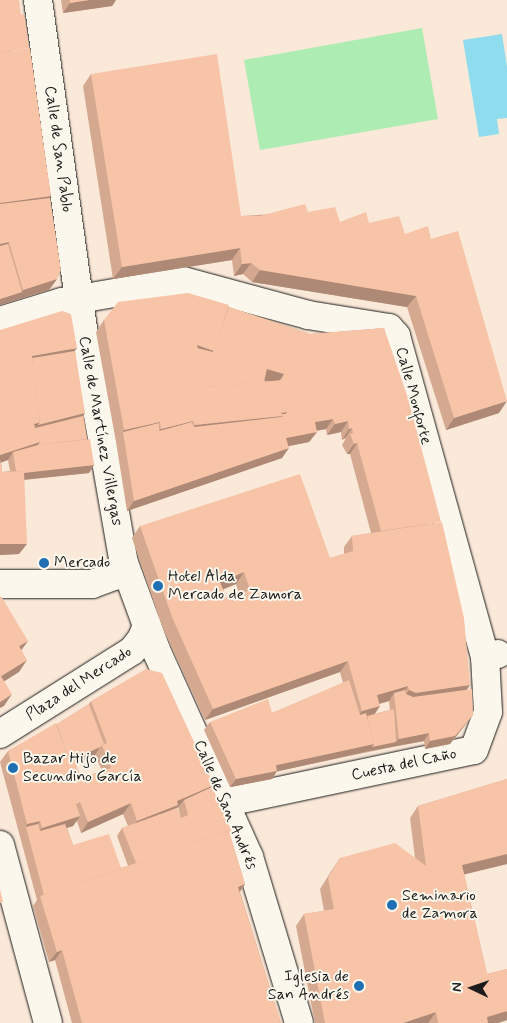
<!DOCTYPE html>
<meta charset="utf-8">
<style>
body{margin:0}
#map{position:relative;width:507px;height:1023px;overflow:hidden;background:#fae8d8;font-family:Mynerve,sans-serif}
div>[style]{position:absolute}
[style*='--x']{left:calc(var(--x)*1px);top:calc(var(--y)*1px);width:calc(var(--w)*1px);rotate:calc(var(--a)*1deg)}
.green>*{inset:0;background:#adecb3}
.water>*{inset:0;background:#8fdcee}
.roads{filter:drop-shadow(0 0 1px #1c1c1c) drop-shadow(0 0 1px #1c1c1c)}
.street>*{height:28px;margin:-14px;padding:0 14px;transform-origin:14px;border-radius:14px;background:#fbf7ec}
.wall>*{inset:0;background:#d4a990}
.shaded-wall>*{inset:0;background:#ad8976}
.building>*{inset:0;background:#f7c4a8}
.dots>*{width:14px;height:14px;translate:-50% -50%;box-sizing:border-box;border:2px solid #fbf7ec;border-radius:50%}
span{translate:-50% -50%;white-space:nowrap;text-align:center;line-height:1.15;-webkit-text-stroke:4px #fbf7ec;paint-order:stroke}
.street-label{font-size:16px;color:#1c1c1c}
.poi-label{font-size:16px;color:#1c1c1c}
.left{translate:0 -50%;text-align:left}
.right{translate:-100% -50%;text-align:right}
.north{position:absolute;left:447px;top:963px;width:50px;height:50px;-webkit-text-stroke:4px #fbf7ec;paint-order:stroke;rotate:273deg;font-size:14px;font-weight:700;line-height:20px;text-align:center;color:#1c1c1c}
.north::after{content:'';display:block;margin:auto;width:18px;height:22px;background:#1c1c1c;clip-path:polygon(50% 0,100% 100%,50% 72%,0 100%)}
</style>
<div id="map">
<div class="green">
<i style="clip-path:polygon(422px 28px,438px 119px,260px 150px,244px 60px)"></i>
</div>
<div class="water">
<i style="clip-path:polygon(502px 34px,507px 67px,507px 118px,497px 119px,499px 134px,479px 137px,463px 40px)"></i>
</div>
<div class="roads">
<div class="street">
<i style="--x:38;--y:0;--w:332;--a:82.2"></i>
<i style="--x:83;--y:329;--w:238;--a:80.1"></i>
<i style="--x:124;--y:563;--w:93;--a:69.8"></i>
<i style="--x:156;--y:650;--w:227;--a:65.8"></i>
<i style="--x:249;--y:857;--w:173;--a:73.2"></i>
<i style="--x:0;--y:321;--w:65;--a:-17"></i>
<i style="--x:62;--y:302;--w:123;--a:-9.8"></i>
<i style="--x:183;--y:281;--w:130;--a:15.2"></i>
<i style="--x:308;--y:315;--w:82;--a:9.1"></i>
<i style="--x:389;--y:328;--w:11;--a:49"></i>
<i style="--x:396;--y:336;--w:333;--a:74.5"></i>
<i style="--x:0;--y:584;--w:92;--a:0"></i>
<i style="--x:92;--y:584;--w:23;--a:-20"></i>
<i style="--x:114;--y:576;--w:16;--a:-52"></i>
<i style="--x:0;--y:734;--w:156;--a:-32.2"></i>
<i style="--x:132;--y:651;--w:16;--a:-52"></i>
<i style="--x:142;--y:638;--w:14;--a:-69"></i>
<i style="--x:227;--y:802;--w:252;--a:-11.9"></i>
<i style="--x:474;--y:750;--w:40;--a:-69.8"></i>
<i style="--x:488;--y:712;--w:55;--a:-93.1"></i>
<i style="--x:485;--y:657;--w:13;--a:-13"></i>
<i style="--x:0;--y:845;--w:184;--a:74.9"></i>
</div>
</div>
<div class="wall">
<i style="clip-path:polygon(0 0,50px 198px,57px 279px,49px 290px,0 305px)"></i>
<i style="clip-path:polygon(61px 0,116px 0,112px 6px,63px 13px)"></i>
<i style="clip-path:polygon(91px 74px,241px 216px,308px 212px,340px 222px,369px 223px,405px 234px,431px 239px,499px 413px,446px 430px,407px 307px,252px 282px,243px 274px,234px 276px,232px 260px,113px 279px,83px 86px)"></i>
<i style="clip-path:polygon(evenodd,229px 307px,310px 334px,384px 328px,473px 715px,450px 744px,425px 749px,424px 741px,393px 747px,277px 771px,272px 779px,230px 787px,204px 730px,210px 722px,272px 713px,343px 683px,340px 672px,205px 720px,163px 629px,132px 538px,140px 526px,330px 558px,344px 554px,344px 547px,352px 536px,371px 533px,350px 454px,347px 454px,342px 445px,345px 440px,345px 438px,342px 440px,341px 432px,327px 435px,326px 429px,316px 431px,317px 432px,309px 442px,289px 446px,282px 458px,127px 511px,116px 442px,96px 332px,104px 320px,229px 307px,236px 584px,239px 594px,227px 599px,223px 589px,236px 584px,229px 307px,389px 701px,390px 710px,374px 714px,380px 706px,379px 704px,389px 701px)"></i>
<i style="clip-path:polygon(evenodd,0 330px,75px 351px,87px 439px,94px 465px,89px 473px,24px 480px,19px 554px,0 555px,0 330px,8px 460px,10px 471px,2px 472px,1px 462px,8px 460px)"></i>
<i style="clip-path:polygon(evenodd,91px 701px,212px 787px,230px 835px,245px 884px,240px 892px,281px 1023px,72px 1023px,55px 960px,49px 962px,33px 906px,37px 900px,0 762px,8px 751px,57px 724px,89px 704px,91px 701px,95px 755px,102px 771px,81px 778px,76px 764px,95px 755px,91px 701px,178px 807px,181px 818px,177px 808px,178px 807px,91px 701px,123px 814px,128px 826px,122px 828px,117px 836px,128px 866px,121px 868px,73px 845px,67px 828px,73px 826px,77px 821px,81px 833px,123px 814px)"></i>
<i style="clip-path:polygon(507px 779px,507px 864px,464px 874px,487px 974px,507px 969px,507px 1020px,498px 1023px,315px 1023px,296px 926px,304px 914px,324px 911px,320px 889px,332px 870px,340px 858px,415px 858px,410px 818px,418px 806px)"></i>
</div>
<div class="shaded-wall">
<i style="clip-path:polygon(89px 0,116px 0,112px 6px,63px 13px,70px 3px)"></i>
<i style="clip-path:polygon(51px 196px,43px 208px,0 214px,0 203px)"></i>
<i style="clip-path:polygon(9px 242px,2px 252px,0 252px,0 244px)"></i>
<i style="clip-path:polygon(240px 248px,232px 260px,113px 279px,122px 267px)"></i>
<i style="clip-path:polygon(251px 263px,243px 274px,234px 276px,242px 264px)"></i>
<i style="clip-path:polygon(260px 270px,416px 296px,407px 307px,252px 282px)"></i>
<i style="clip-path:polygon(57px 279px,49px 290px,0 305px,0 299px,22px 292px,23px 290px)"></i>
<i style="clip-path:polygon(197px 345px,214px 351px,206px 362px,199px 360px)"></i>
<i style="clip-path:polygon(77px 348px,69px 359px,31px 365px,32px 356px)"></i>
<i style="clip-path:polygon(267px 369px,284px 374px,277px 384px,260px 379px)"></i>
<i style="clip-path:polygon(507px 401px,499px 413px,446px 430px,454px 418px)"></i>
<i style="clip-path:polygon(287px 412px,274px 428px,187px 437px,195px 425px)"></i>
<i style="clip-path:polygon(85px 413px,80px 420px,30px 430px,34px 424px)"></i>
<i style="clip-path:polygon(333px 419px,326px 429px,308px 432px,315px 422px)"></i>
<i style="clip-path:polygon(193px 421px,185px 433px,152px 441px,161px 429px)"></i>
<i style="clip-path:polygon(348px 421px,341px 432px,327px 435px,335px 424px)"></i>
<i style="clip-path:polygon(160px 422px,152px 434px,123px 432px,124px 430px)"></i>
<i style="clip-path:polygon(352px 428px,345px 438px,342px 440px,349px 429px)"></i>
<i style="clip-path:polygon(317px 432px,309px 442px,279px 448px,286px 438px)"></i>
<i style="clip-path:polygon(40px 442px,33px 452px,13px 452px,8px 460px,0 463px,0 455px)"></i>
<i style="clip-path:polygon(357px 443px,350px 454px,347px 454px,354px 444px)"></i>
<i style="clip-path:polygon(289px 448px,282px 458px,127px 511px,134px 501px)"></i>
<i style="clip-path:polygon(94px 465px,89px 473px,11px 481px,17px 473px)"></i>
<i style="clip-path:polygon(0 544px,27px 544px,19px 554px,0 555px)"></i>
<i style="clip-path:polygon(244px 572px,236px 584px,212px 594px,220px 582px)"></i>
<i style="clip-path:polygon(28px 641px,20px 652px,19px 646px)"></i>
<i style="clip-path:polygon(27px 660px,19px 672px,0 684px,1px 676px)"></i>
<i style="clip-path:polygon(348px 661px,340px 672px,205px 720px,213px 709px)"></i>
<i style="clip-path:polygon(470px 685px,462px 697px,401px 702px,409px 690px)"></i>
<i style="clip-path:polygon(408px 686px,400px 698px,394px 693px,389px 701px,368px 707px,377px 695px)"></i>
<i style="clip-path:polygon(12px 694px,4px 706px,0 708px,0 702px)"></i>
<i style="clip-path:polygon(380px 706px,372px 718px,354px 723px,362px 711px)"></i>
<i style="clip-path:polygon(473px 715px,450px 744px,425px 749px,430px 741px)"></i>
<i style="clip-path:polygon(429px 733px,424px 741px,369px 751px,275px 772px,277px 771px,272px 779px,230px 787px,236px 779px,276px 765px,374px 744px,396px 742px,399px 739px)"></i>
<i style="clip-path:polygon(100px 747px,95px 755px,62px 770px,68px 762px)"></i>
<i style="clip-path:polygon(214px 785px,207px 795px,184px 800px,178px 807px,130px 831px,137px 821px,177px 801px)"></i>
<i style="clip-path:polygon(131px 803px,123px 814px,81px 833px,88px 822px)"></i>
<i style="clip-path:polygon(80px 816px,73px 826px,34px 838px,42px 828px)"></i>
<i style="clip-path:polygon(40px 821px,33px 832px,26px 827px,27px 824px)"></i>
<i style="clip-path:polygon(507px 854px,507px 864px,454px 877px,462px 865px)"></i>
<i style="clip-path:polygon(245px 884px,238px 894px,238px 887px)"></i>
<i style="clip-path:polygon(62px 950px,55px 960px,49px 962px,57px 952px)"></i>
<i style="clip-path:polygon(507px 1011px,507px 1020px,498px 1023px,482px 1023px,487px 1017px)"></i>
<i style="clip-path:polygon(436px 1012px,428px 1023px,403px 1023px)"></i>
</div>
<div class="building">
<i style="clip-path:polygon(0 0,19px 0,21px 15px,0 18px)"></i>
<i style="clip-path:polygon(70px 0,89px 0,70px 3px)"></i>
<i style="clip-path:polygon(24px 14px,29px 48px,0 53px,0 18px)"></i>
<i style="clip-path:polygon(30px 48px,51px 196px,0 203px,0 53px)"></i>
<i style="clip-path:polygon(217px 54px,241px 216px,260px 216px,305px 204px,308px 212px,335px 207px,340px 222px,366px 212px,369px 223px,399px 216px,405px 234px,428px 226px,431px 239px,458px 231px,507px 401px,454px 418px,416px 296px,260px 270px,251px 263px,242px 264px,240px 248px,122px 267px,91px 74px)"></i>
<i style="clip-path:polygon(50px 198px,61px 270px,57px 279px,23px 290px,9px 242px,0 244px,0 204px)"></i>
<i style="clip-path:polygon(8px 244px,22px 292px,0 299px,0 246px)"></i>
<i style="clip-path:polygon(188px 293px,229px 305px,214px 351px,197px 345px,207px 387px,282px 380px,287px 412px,281px 413px,283px 416px,195px 425px,193px 421px,161px 429px,160px 422px,124px 430px,104px 320px,118px 302px)"></i>
<i style="clip-path:polygon(229px 307px,310px 334px,384px 328px,408px 398px,441px 522px,381px 531px,357px 443px,354px 444px,350px 434px,353px 433px,352px 428px,349px 429px,348px 421px,335px 424px,333px 419px,315px 422px,317px 432px,286px 438px,289px 448px,134px 501px,123px 432px,159px 423px,159px 431px,192px 422px,194px 427px,281px 417px,283px 416px,281px 414px,286px 414px,287px 412px,281px 380px,284px 374px,267px 369px,264px 382px,207px 387px,197px 348px,213px 352px)"></i>
<i style="clip-path:polygon(62px 311px,71px 314px,77px 348px,32px 356px,40px 422px,34px 424px,40px 442px,0 455px,0 330px)"></i>
<i style="clip-path:polygon(75px 351px,85px 413px,38px 425px,40px 422px,32px 358px)"></i>
<i style="clip-path:polygon(83px 416px,87px 439px,38px 445px,40px 442px,35px 428px)"></i>
<i style="clip-path:polygon(90px 439px,94px 465px,24px 473px,24px 471px,16px 471px,13px 452px,38px 445px)"></i>
<i style="clip-path:polygon(0 459px,2px 472px,24px 471px,27px 544px,0 544px)"></i>
<i style="clip-path:polygon(evenodd,300px 474px,330px 558px,353px 551px,352px 536px,442px 522px,464px 618px,470px 685px,416px 693px,409px 690px,408px 686px,377px 695px,380px 706px,362px 711px,348px 661px,213px 709px,172px 617px,140px 526px,300px 474px,244px 572px,250px 590px,227px 599px,220px 582px,244px 572px)"></i>
<i style="clip-path:polygon(1px 596px,28px 641px,19px 646px,27px 660px,1px 676px,12px 694px,0 702px,0 597px)"></i>
<i style="clip-path:polygon(146px 669px,162px 673px,214px 785px,177px 801px,178px 805px,137px 821px,131px 803px,88px 822px,80px 802px,76px 804px,80px 816px,42px 828px,40px 821px,27px 824px,8px 751px,56px 723px,69px 760px,74px 758px,81px 778px,111px 768px,102px 745px,107px 743px,91px 701px)"></i>
<i style="clip-path:polygon(349px 680px,360px 715px,366px 713px,374px 744px,282px 764px,276px 765px,277px 771px,236px 779px,210px 722px,268px 699px,272px 713px)"></i>
<i style="clip-path:polygon(472px 689px,473px 715px,455px 736px,430px 741px,429px 733px,399px 739px,394px 693px,405px 690px,406px 694px,413px 697px)"></i>
<i style="clip-path:polygon(89px 704px,104px 744px,102px 745px,100px 747px,74px 759px,74px 758px,69px 760px,57px 724px)"></i>
<i style="clip-path:polygon(394px 709px,396px 742px,372px 747px,374px 744px,367px 716px)"></i>
<i style="clip-path:polygon(507px 779px,507px 854px,462px 865px,487px 974px,507px 969px,507px 1011px,487px 1017px,488px 1023px,438px 1023px,436px 1012px,403px 1023px,325px 1023px,304px 914px,334px 909px,328px 878px,340px 858px,395px 843px,426px 866px,418px 806px)"></i>
<i style="clip-path:polygon(212px 787px,232px 832px,229px 833px,229px 831px,136px 863px,122px 828px,177px 808px,181px 818px,188px 815px,184px 800px)"></i>
<i style="clip-path:polygon(38px 824px,40px 831px,65px 824px,73px 845px,109px 834px,121px 868px,44px 895px,26px 827px)"></i>
<i style="clip-path:polygon(229px 831px,245px 884px,238px 887px,281px 1023px,82px 1023px,62px 950px,57px 952px,40px 896px)"></i>
<i style="clip-path:polygon(0 889px,3px 902px,0 903px)"></i>
</div>
<div class="dots">
<i style="left:44px;top:563px;background:#1f6fb2"></i>
<i style="left:158px;top:586px;background:#1f6fb2"></i>
<i style="left:13px;top:768px;background:#1f6fb2"></i>
<i style="left:392px;top:905px;background:#1f6fb2"></i>
<i style="left:359px;top:986px;background:#1f6fb2"></i>
</div>
<div class="street-label">
<span style="left:58px;top:149px;rotate:82deg">Calle de San Pablo</span>
<span style="left:413px;top:396px;rotate:75deg">Calle Monforte</span>
<span style="left:100px;top:431px;rotate:80deg">Calle de Martínez Villergas</span>
<span style="left:79px;top:684px;rotate:-33deg">Plaza del Mercado</span>
<span style="left:404px;top:765px;rotate:-12deg">Cuesta del Caño</span>
<span style="left:225px;top:805px;rotate:67deg">Calle de San Andrés</span>
</div>
<div class="poi-label">
<span class="left" style="left:54px;top:563px">Mercado</span>
<span class="left" style="left:168px;top:586px">Hotel Alda<br>Mercado de Zamora</span>
<span class="left" style="left:23px;top:768px">Bazar Hijo de<br>Secundino García</span>
<span class="left" style="left:402px;top:905px">Seminario<br>de Zamora</span>
<span class="right" style="left:349px;top:986px">Iglesia de<br>San Andrés</span>
</div>
<div class="north">N</div>
</div>
